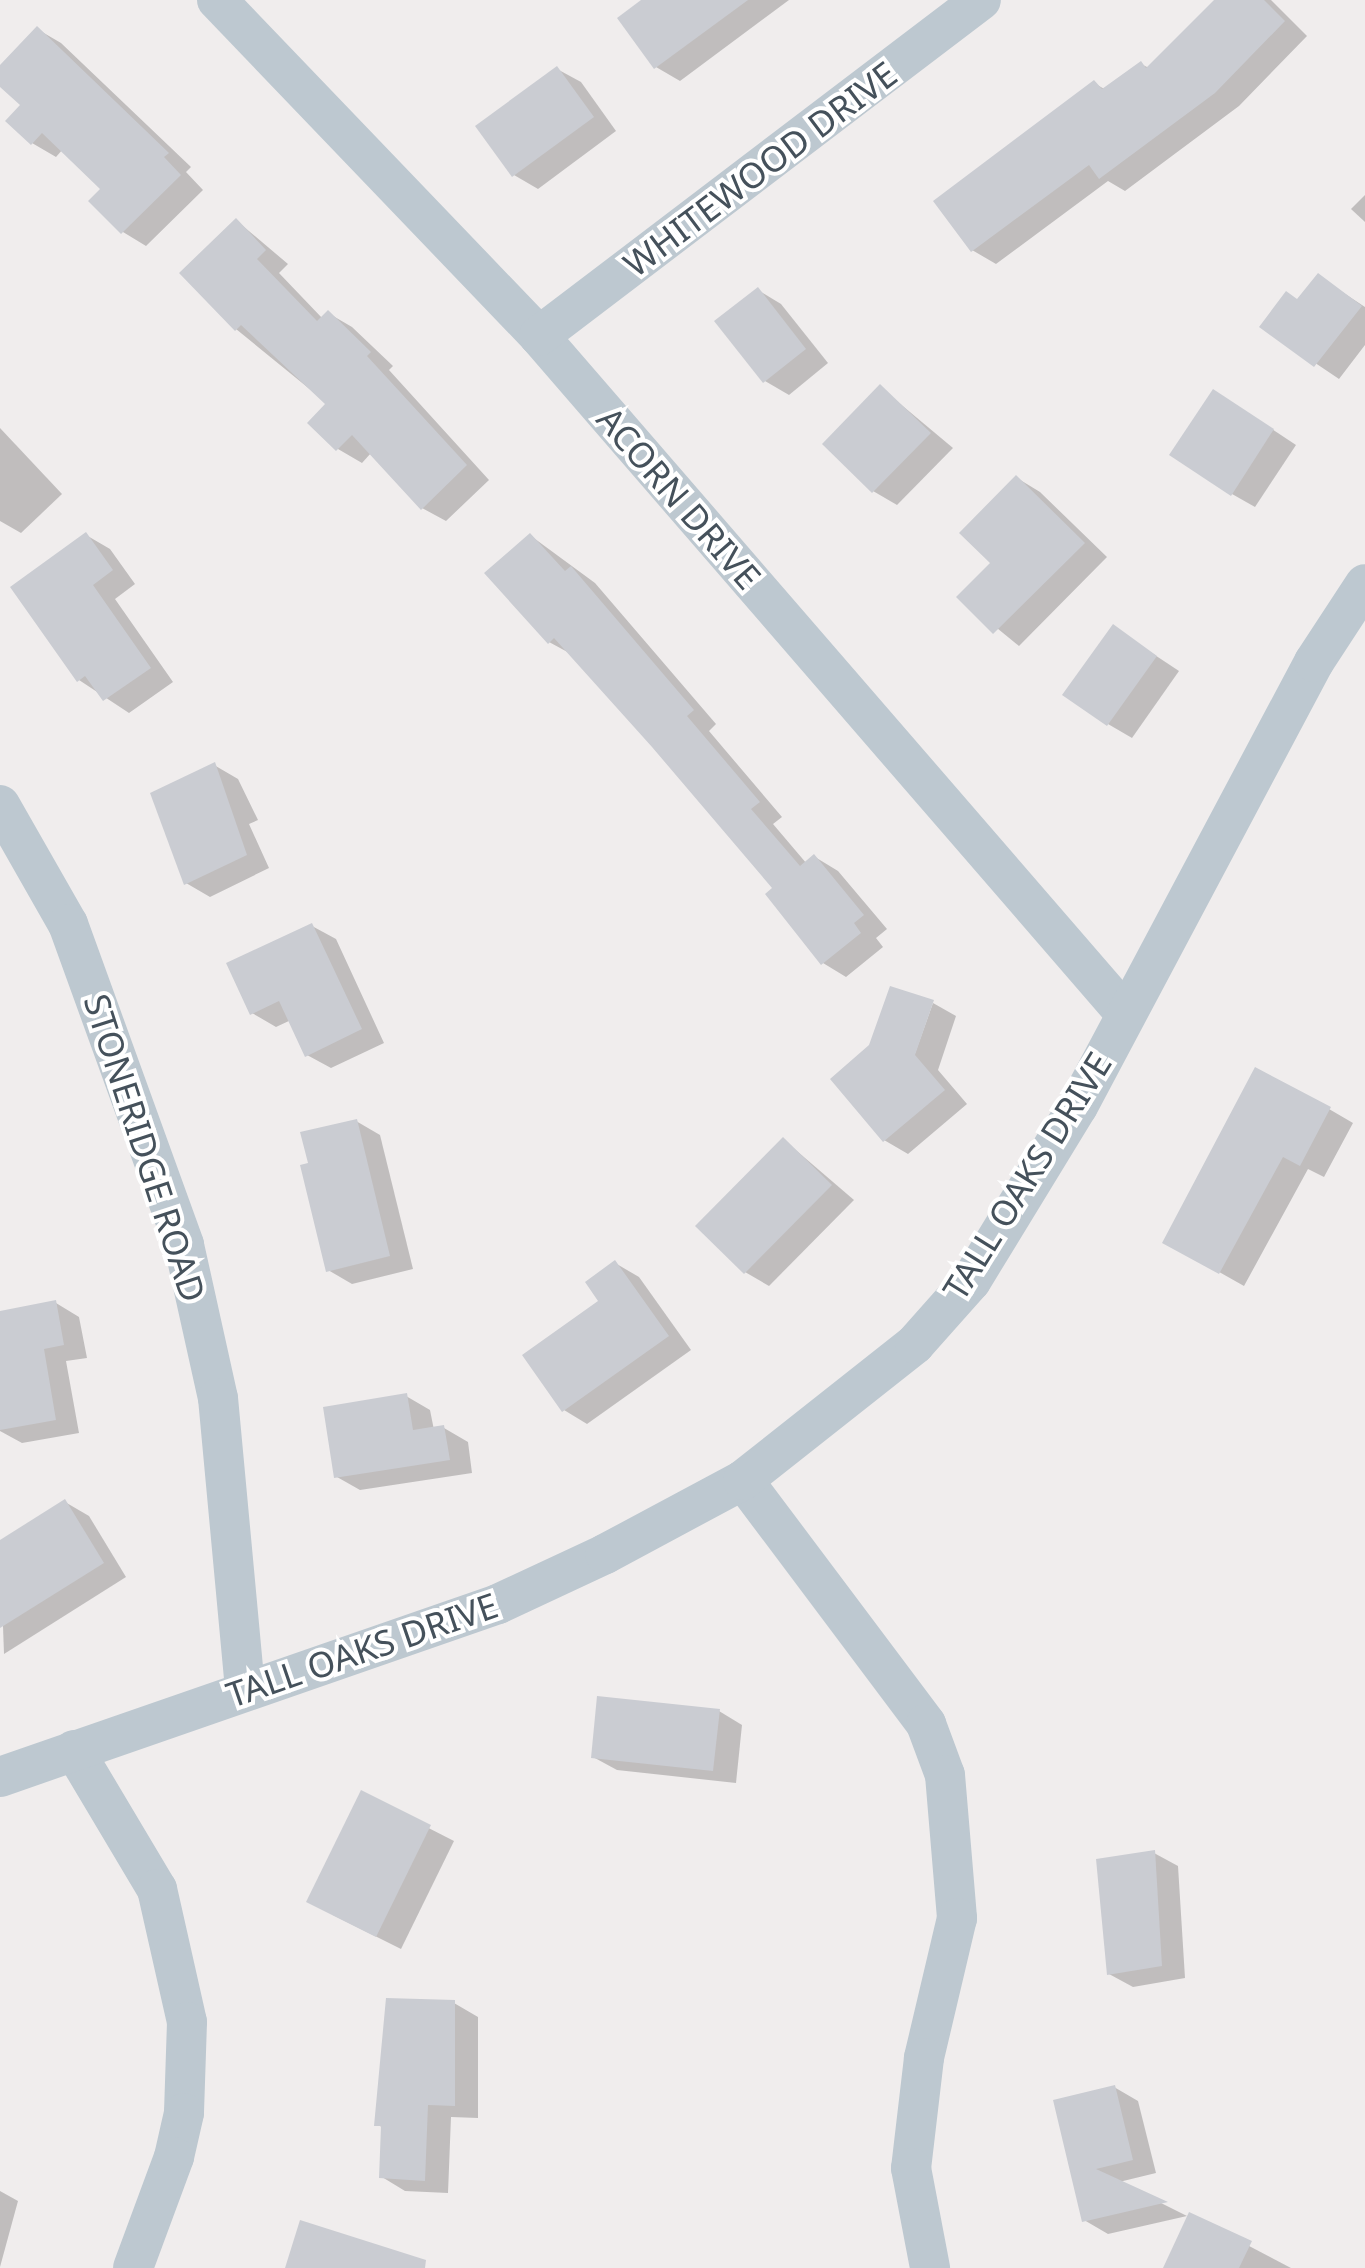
<!DOCTYPE html>
<style>
body{margin:0}
#map{position:relative;width:1365px;height:2268px;overflow:hidden;background:#f0eded;font-family:"Noto Sans",sans-serif}
div>[style]{position:absolute}
[style*='--x']{left:calc(var(--x)*1px);top:calc(var(--y)*1px);width:calc(var(--w)*1px);rotate:calc(var(--a)*1deg)}
.shadow>*{inset:0;background:#0003}
.building>*{inset:0;background:#caccd2}
.street>*{height:40px;margin:-20px;padding:0 20px;transform-origin:20px;border-radius:20px;background:#bdc8d0}
span{translate:-50% -50%;white-space:nowrap;text-align:center;line-height:1.15;-webkit-text-stroke:8px #fff;paint-order:stroke}
.street-label{font-size:35px;color:#45515b}
</style>
<div id="map">
<div class="shadow">
<i style="clip-path:polygon(644px 0,789px 0,680px 81px,656px 67px)"></i>
<i style="clip-path:polygon(1217px 0,1271px 0,1307px 36px,1239px 106px,1125px 191px,1108px 181px,996px 264px,972px 250px,1094px 83px,1106px 90px,1141px 64px,1149px 68px)"></i>
<i style="clip-path:polygon(37px 29px,61px 43px,191px 167px,186px 172px,203px 190px,146px 246px,123px 232px,104px 189px,63px 149px,56px 157px,32px 143px,23px 105px,0 83px,0 68px)"></i>
<i style="clip-path:polygon(557px 69px,581px 82px,616px 131px,538px 189px,514px 175px)"></i>
<i style="clip-path:polygon(1365px 195px,1365px 222px,1351px 209px)"></i>
<i style="clip-path:polygon(237px 221px,288px 264px,279px 273px,323px 319px,328px 313px,352px 327px,393px 366px,389px 370px,489px 480px,446px 521px,422px 508px,371px 453px,362px 463px,338px 449px,311px 423px,328px 404px,236px 329px)"></i>
<i style="clip-path:polygon(1318px 276px,1365px 307px,1365px 345px,1339px 379px,1262px 327px,1299px 301px)"></i>
<i style="clip-path:polygon(758px 290px,781px 304px,828px 363px,789px 395px,765px 381px)"></i>
<i style="clip-path:polygon(880px 387px,953px 448px,897px 505px,873px 491px)"></i>
<i style="clip-path:polygon(1237px 406px,1296px 445px,1255px 507px,1232px 494px)"></i>
<i style="clip-path:polygon(0 428px,62px 494px,21px 533px,0 521px)"></i>
<i style="clip-path:polygon(1017px 478px,1040px 492px,1107px 557px,1019px 646px,959px 597px,993px 563px)"></i>
<i style="clip-path:polygon(86px 535px,110px 549px,135px 584px,115px 599px,173px 682px,129px 713px,79px 680px)"></i>
<i style="clip-path:polygon(531px 536px,595px 583px,716px 724px,709px 731px,782px 817px,773px 824px,807px 864px,815px 857px,838px 871px,887px 929px,876px 938px,883px 947px,846px 977px,823px 963px,776px 889px,573px 655px,549px 642px)"></i>
<i style="clip-path:polygon(1114px 628px,1179px 671px,1132px 738px,1108px 724px)"></i>
<i style="clip-path:polygon(214px 765px,238px 779px,258px 820px,249px 824px,269px 868px,210px 897px,186px 883px)"></i>
<i style="clip-path:polygon(312px 926px,336px 939px,384px 1043px,331px 1068px,307px 1055px,291px 1020px,276px 1027px,252px 1013px)"></i>
<i style="clip-path:polygon(933px 1003px,956px 1016px,938px 1070px,967px 1104px,908px 1154px,884px 1140px)"></i>
<i style="clip-path:polygon(1329px 1109px,1353px 1123px,1324px 1177px,1308px 1169px,1244px 1286px,1166px 1242px)"></i>
<i style="clip-path:polygon(356px 1121px,380px 1135px,413px 1269px,352px 1284px,328px 1270px,311px 1165px)"></i>
<i style="clip-path:polygon(784px 1140px,854px 1200px,769px 1286px,745px 1272px)"></i>
<i style="clip-path:polygon(615px 1263px,639px 1277px,691px 1350px,587px 1424px,564px 1410px)"></i>
<i style="clip-path:polygon(56px 1303px,79px 1317px,87px 1358px,66px 1361px,79px 1433px,22px 1443px,0 1431px,0 1313px)"></i>
<i style="clip-path:polygon(406px 1396px,430px 1410px,434px 1430px,444px 1428px,468px 1442px,472px 1473px,360px 1490px,337px 1477px)"></i>
<i style="clip-path:polygon(65px 1502px,89px 1516px,126px 1577px,4px 1654px,0 1543px)"></i>
<i style="clip-path:polygon(719px 1711px,742px 1725px,736px 1783px,617px 1770px,593px 1757px)"></i>
<i style="clip-path:polygon(362px 1794px,454px 1841px,401px 1949px,333px 1915px)"></i>
<i style="clip-path:polygon(1154px 1853px,1178px 1866px,1185px 1978px,1133px 1987px,1109px 1974px)"></i>
<i style="clip-path:polygon(454px 2003px,478px 2017px,478px 2118px,451px 2117px,448px 2193px,405px 2191px,382px 2177px,383px 2128px,377px 2124px)"></i>
<i style="clip-path:polygon(1114px 2087px,1138px 2101px,1156px 2173px,1119px 2182px,1187px 2216px,1108px 2234px,1084px 2220px,1056px 2101px)"></i>
<i style="clip-path:polygon(0 2191px,18px 2201px,0 2267px)"></i>
<i style="clip-path:polygon(1190px 2215px,1291px 2268px,1166px 2268px)"></i>
</div>
<div class="building">
<i style="clip-path:polygon(641px 0,748px 0,654px 69px,617px 18px)"></i>
<i style="clip-path:polygon(1214px 0,1264px 0,1285px 21px,1215px 93px,1099px 179px,1089px 165px,971px 252px,933px 201px,1094px 80px,1102px 89px,1141px 61px,1146px 68px)"></i>
<i style="clip-path:polygon(37px 26px,169px 153px,164px 157px,181px 175px,121px 234px,88px 201px,100px 189px,42px 133px,31px 145px,5px 121px,20px 105px,0 87px,0 65px)"></i>
<i style="clip-path:polygon(557px 66px,594px 117px,512px 177px,475px 126px)"></i>
<i style="clip-path:polygon(236px 218px,266px 250px,257px 259px,317px 321px,328px 310px,371px 352px,367px 356px,467px 465px,421px 510px,352px 435px,336px 451px,307px 423px,325px 404px,241px 325px,235px 331px,179px 273px)"></i>
<i style="clip-path:polygon(1318px 273px,1362px 306px,1314px 367px,1259px 327px,1286px 291px,1297px 299px)"></i>
<i style="clip-path:polygon(758px 287px,806px 349px,763px 383px,714px 321px)"></i>
<i style="clip-path:polygon(880px 384px,931px 433px,872px 493px,822px 444px)"></i>
<i style="clip-path:polygon(1213px 389px,1274px 429px,1231px 496px,1169px 455px)"></i>
<i style="clip-path:polygon(1016px 475px,1085px 543px,993px 634px,956px 597px,990px 563px,959px 533px)"></i>
<i style="clip-path:polygon(86px 532px,113px 570px,93px 585px,151px 668px,103px 701px,85px 676px,77px 682px,10px 587px)"></i>
<i style="clip-path:polygon(530px 533px,565px 571px,571px 566px,694px 710px,687px 716px,760px 802px,751px 809px,800px 866px,814px 854px,864px 915px,854px 923px,861px 933px,821px 965px,765px 894px,772px 888px,652px 747px,554px 638px,548px 644px,484px 573px)"></i>
<i style="clip-path:polygon(1113px 624px,1157px 656px,1107px 726px,1062px 695px)"></i>
<i style="clip-path:polygon(215px 762px,247px 855px,184px 885px,150px 793px)"></i>
<i style="clip-path:polygon(312px 923px,362px 1029px,305px 1057px,279px 1001px,250px 1015px,226px 963px)"></i>
<i style="clip-path:polygon(890px 986px,934px 1000px,915px 1055px,945px 1090px,883px 1142px,830px 1079px,869px 1045px)"></i>
<i style="clip-path:polygon(1255px 1067px,1331px 1107px,1300px 1166px,1283px 1157px,1219px 1274px,1162px 1243px)"></i>
<i style="clip-path:polygon(357px 1119px,390px 1256px,326px 1272px,300px 1165px,308px 1163px,300px 1132px)"></i>
<i style="clip-path:polygon(783px 1137px,832px 1185px,744px 1274px,695px 1226px)"></i>
<i style="clip-path:polygon(615px 1260px,669px 1336px,562px 1412px,522px 1355px,598px 1301px,585px 1282px)"></i>
<i style="clip-path:polygon(56px 1300px,64px 1345px,44px 1349px,56px 1420px,0 1430px,0 1311px)"></i>
<i style="clip-path:polygon(407px 1393px,413px 1430px,444px 1425px,450px 1460px,334px 1478px,323px 1407px)"></i>
<i style="clip-path:polygon(65px 1499px,104px 1563px,0 1628px,0 1540px)"></i>
<i style="clip-path:polygon(597px 1696px,720px 1709px,713px 1771px,591px 1758px)"></i>
<i style="clip-path:polygon(361px 1790px,431px 1825px,376px 1937px,306px 1902px)"></i>
<i style="clip-path:polygon(1155px 1850px,1162px 1966px,1107px 1975px,1096px 1859px)"></i>
<i style="clip-path:polygon(386px 1998px,455px 2000px,455px 2106px,428px 2105px,425px 2181px,379px 2178px,381px 2126px,374px 2126px)"></i>
<i style="clip-path:polygon(1115px 2085px,1133px 2160px,1096px 2169px,1168px 2202px,1082px 2222px,1053px 2100px)"></i>
<i style="clip-path:polygon(1189px 2212px,1252px 2241px,1239px 2268px,1163px 2268px)"></i>
<i style="clip-path:polygon(300px 2220px,426px 2260px,425px 2268px,285px 2268px)"></i>
</div>
<div class="street">
<i style="--x:217;--y:0;--w:465;--a:46.2"></i>
<i style="--x:539;--y:336;--w:894;--a:49.13"></i>
<i style="--x:539;--y:336;--w:555;--a:-37.24"></i>
<i style="--x:0;--y:805;--w:137;--a:60.3"></i>
<i style="--x:68;--y:924;--w:341;--a:70.1"></i>
<i style="--x:184;--y:1245;--w:157;--a:77.5"></i>
<i style="--x:218;--y:1398;--w:293;--a:84.7"></i>
<i style="--x:743;--y:1480;--w:305;--a:53.1"></i>
<i style="--x:926;--y:1724;--w:54;--a:69.6"></i>
<i style="--x:945;--y:1775;--w:144;--a:85.2"></i>
<i style="--x:957;--y:1918;--w:144;--a:103.3"></i>
<i style="--x:924;--y:2058;--w:111;--a:96.7"></i>
<i style="--x:911;--y:2168;--w:102;--a:79.2"></i>
<i style="--x:74;--y:1750;--w:162;--a:59.2"></i>
<i style="--x:157;--y:1889;--w:136;--a:77.3"></i>
<i style="--x:187;--y:2022;--w:91;--a:91.9"></i>
<i style="--x:184;--y:2113;--w:45;--a:102.8"></i>
<i style="--x:174;--y:2157;--w:118;--a:110.3"></i>
<i style="--x:0;--y:1777;--w:527;--a:-19.16"></i>
<i style="--x:498;--y:1604;--w:118;--a:-25"></i>
<i style="--x:605;--y:1554;--w:157;--a:-28.2"></i>
<i style="--x:743;--y:1480;--w:219;--a:-38.3"></i>
<i style="--x:915;--y:1344;--w:84;--a:-48.4"></i>
<i style="--x:971;--y:1281;--w:205;--a:-58.6"></i>
<i style="--x:1078;--y:1106;--w:503;--a:-62.01"></i>
<i style="--x:1314;--y:662;--w:93;--a:-56.8"></i>
</div>
<div class="street-label">
<span style="left:760px;top:169px;rotate:-37deg">WHITEWOOD DRIVE</span>
<span style="left:679px;top:498px;rotate:49deg">ACORN DRIVE</span>
<span style="left:145px;top:1148px;rotate:72deg">STONERIDGE ROAD</span>
<span style="left:1027px;top:1176px;rotate:-58deg">TALL OAKS DRIVE</span>
<span style="left:362px;top:1650px;rotate:-19deg">TALL OAKS DRIVE</span>
</div>
</div>
